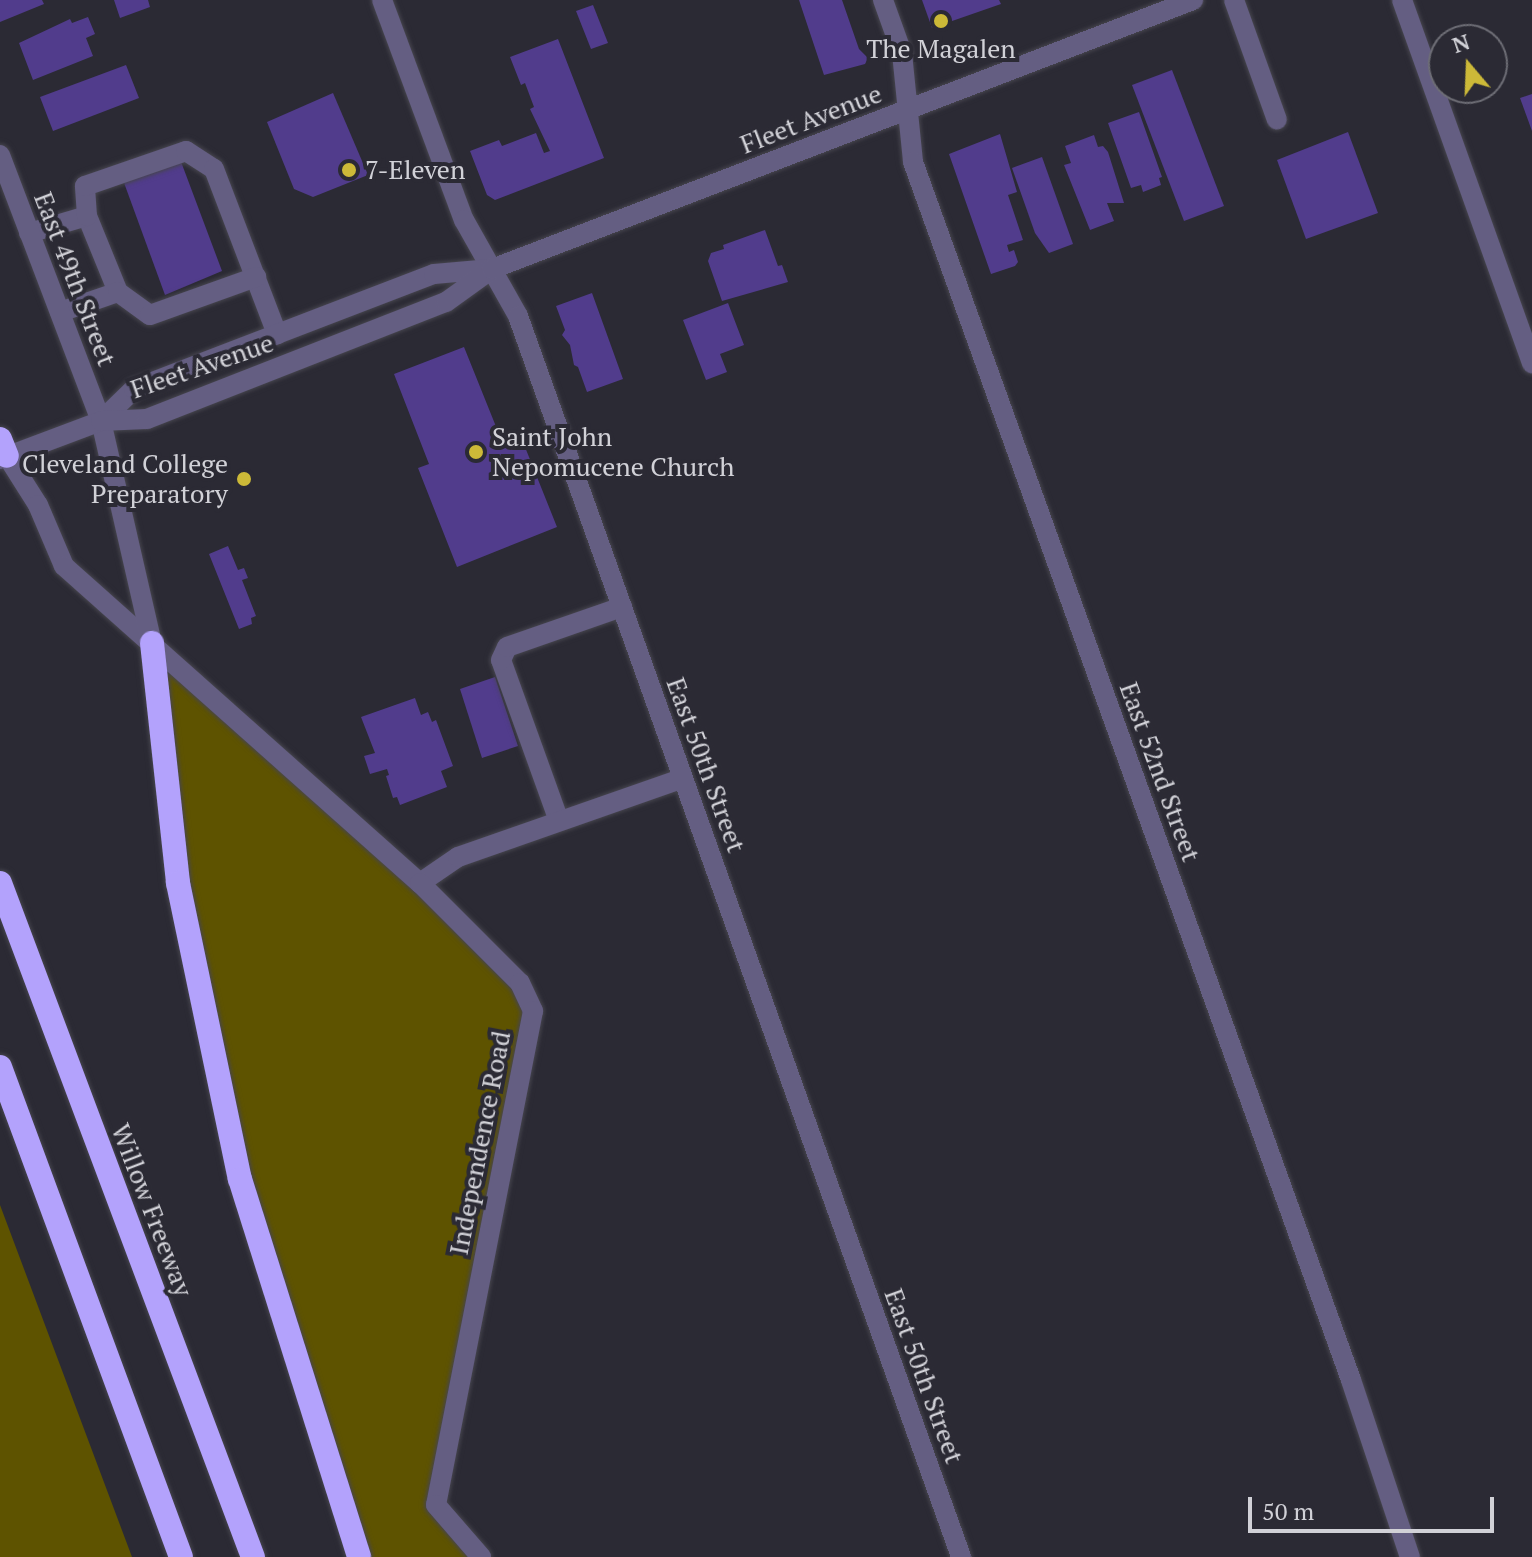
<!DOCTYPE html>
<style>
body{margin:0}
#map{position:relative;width:1532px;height:1557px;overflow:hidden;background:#2b2a34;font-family:"PT Serif",serif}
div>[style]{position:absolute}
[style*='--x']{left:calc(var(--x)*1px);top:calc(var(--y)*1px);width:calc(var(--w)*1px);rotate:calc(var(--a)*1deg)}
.green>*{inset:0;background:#5e5300}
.building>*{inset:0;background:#513c8c}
.roads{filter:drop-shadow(0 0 2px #46454e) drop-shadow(0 0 2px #46454e)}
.service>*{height:20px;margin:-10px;padding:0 10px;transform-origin:10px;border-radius:10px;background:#645e82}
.minor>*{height:20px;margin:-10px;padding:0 10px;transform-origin:10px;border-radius:10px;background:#645e82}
.tertiary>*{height:20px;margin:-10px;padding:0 10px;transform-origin:10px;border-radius:10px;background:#645e82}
.motorway>*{height:24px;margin:-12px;padding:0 12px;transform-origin:12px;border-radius:12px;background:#b3a2fc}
.dots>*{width:22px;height:22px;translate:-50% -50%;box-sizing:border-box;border:4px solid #2b2a34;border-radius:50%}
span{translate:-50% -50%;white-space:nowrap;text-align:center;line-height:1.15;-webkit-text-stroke:8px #2b2a34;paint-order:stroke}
.poi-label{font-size:26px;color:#d1d1d7}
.left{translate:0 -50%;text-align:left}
.right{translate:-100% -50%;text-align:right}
.street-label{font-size:26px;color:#d1d1d7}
.north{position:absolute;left:1428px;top:24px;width:80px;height:80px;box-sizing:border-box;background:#2b2a34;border:2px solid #6d6d75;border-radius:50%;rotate:341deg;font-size:22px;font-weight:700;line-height:32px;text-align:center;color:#d1d1d7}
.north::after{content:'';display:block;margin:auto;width:28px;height:36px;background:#ccb938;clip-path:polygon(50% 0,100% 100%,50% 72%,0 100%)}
.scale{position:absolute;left:1248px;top:1497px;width:246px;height:36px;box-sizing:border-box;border:4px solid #d1d1d7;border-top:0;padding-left:10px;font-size:24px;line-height:28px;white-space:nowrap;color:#d1d1d7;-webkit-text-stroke:6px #2b2a34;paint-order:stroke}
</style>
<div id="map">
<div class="green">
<i style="clip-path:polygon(152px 643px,420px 883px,533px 1011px,436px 1505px,481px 1557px,359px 1557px,240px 1179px,178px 883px)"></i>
<i style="clip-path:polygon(0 1205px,132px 1557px,0 1557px)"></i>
</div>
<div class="building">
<i style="clip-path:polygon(0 0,42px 0,44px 4px,0 22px)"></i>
<i style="clip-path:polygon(114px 0,148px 0,150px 7px,120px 18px)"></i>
<i style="clip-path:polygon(799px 0,842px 0,859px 49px,868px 58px,865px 64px,824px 75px)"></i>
<i style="clip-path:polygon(922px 0,999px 0,1001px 4px,932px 28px)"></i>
<i style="clip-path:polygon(593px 5px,608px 43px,591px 49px,576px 11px)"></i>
<i style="clip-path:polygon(88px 17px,95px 34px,86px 38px,93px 56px,33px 80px,19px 43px,70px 19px,72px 23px)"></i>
<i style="clip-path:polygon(558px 39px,604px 158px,495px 200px,487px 195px,470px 151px,499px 140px,502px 146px,536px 133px,544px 153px,550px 151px,530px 109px,534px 107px,525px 83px,521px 85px,510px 57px)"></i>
<i style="clip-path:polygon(126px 65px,139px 98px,53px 131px,40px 97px)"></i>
<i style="clip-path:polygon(1172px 70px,1224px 206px,1184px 221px,1132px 85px)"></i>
<i style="clip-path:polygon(333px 93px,368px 175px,313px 197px,294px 189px,267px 122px)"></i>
<i style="clip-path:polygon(1532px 94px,1532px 131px,1520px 98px)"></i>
<i style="clip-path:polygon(1139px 112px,1162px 177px,1159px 178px,1161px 185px,1143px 192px,1141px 185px,1131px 188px,1108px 123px)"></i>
<i style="clip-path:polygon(1348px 132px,1378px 213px,1306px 239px,1277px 160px)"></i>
<i style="clip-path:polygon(1000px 134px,1017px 192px,1008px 195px,1023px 240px,1007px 245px,1009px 252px,1014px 250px,1018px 262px,1015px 266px,991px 274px,949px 154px)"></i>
<i style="clip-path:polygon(1094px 135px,1098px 147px,1103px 146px,1108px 152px,1124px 203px,1107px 203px,1114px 221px,1090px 230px,1064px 165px,1071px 163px,1065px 146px)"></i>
<i style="clip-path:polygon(1042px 157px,1073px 244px,1049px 253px,1035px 233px,1012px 168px)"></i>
<i style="clip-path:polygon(180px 159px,222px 271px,165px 295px,123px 180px)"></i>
<i style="clip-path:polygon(765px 230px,778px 266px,782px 265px,788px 282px,722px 301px,708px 261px,711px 253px,724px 249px,723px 245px)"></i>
<i style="clip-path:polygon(592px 293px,623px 379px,587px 392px,578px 367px,574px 365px,570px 345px,562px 335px,565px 330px,556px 306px)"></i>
<i style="clip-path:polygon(728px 303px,744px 345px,720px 354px,727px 372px,706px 380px,683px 320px)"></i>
<i style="clip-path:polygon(464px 347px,501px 439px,519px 432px,557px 527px,457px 567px,418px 468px,429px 464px,394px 374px)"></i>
<i style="clip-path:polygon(228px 546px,238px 570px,244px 568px,248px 578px,242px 580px,256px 616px,251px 618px,252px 624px,239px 629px,209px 554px)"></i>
<i style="clip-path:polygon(495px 677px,518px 746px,482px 758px,460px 689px)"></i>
<i style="clip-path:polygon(415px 698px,421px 715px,428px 712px,432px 722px,436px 720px,453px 766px,441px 771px,447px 787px,400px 805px,397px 797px,393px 798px,386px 776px,389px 775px,387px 769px,370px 774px,364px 756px,375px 753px,361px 717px)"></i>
</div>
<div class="roads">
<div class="service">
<i style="--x:1234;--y:0;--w:127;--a:70.3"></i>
<i style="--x:87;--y:216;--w:82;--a:67.8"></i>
<i style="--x:29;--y:233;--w:60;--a:-16.3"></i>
<i style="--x:87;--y:216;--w:30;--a:-94"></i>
<i style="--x:85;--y:186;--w:107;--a:-19.1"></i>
<i style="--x:186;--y:151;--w:33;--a:33"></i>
<i style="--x:214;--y:169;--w:177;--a:69.1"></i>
<i style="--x:60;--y:312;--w:61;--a:-19"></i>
<i style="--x:118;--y:292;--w:39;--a:36"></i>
<i style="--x:150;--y:315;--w:113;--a:-19.7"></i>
<i style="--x:559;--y:821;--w:171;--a:-109.8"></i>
<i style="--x:501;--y:660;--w:14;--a:-65"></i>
<i style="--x:507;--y:647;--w:122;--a:-19.2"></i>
<i style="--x:420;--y:883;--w:46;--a:-34.4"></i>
<i style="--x:458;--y:857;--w:238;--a:-19.3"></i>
</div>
<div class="minor">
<i style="--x:382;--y:0;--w:235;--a:69.6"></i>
<i style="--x:464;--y:220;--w:110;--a:60.6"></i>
<i style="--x:518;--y:316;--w:1318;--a:70.35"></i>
<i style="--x:883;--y:0;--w:56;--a:70.3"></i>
<i style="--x:902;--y:53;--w:110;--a:84.2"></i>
<i style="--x:913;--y:162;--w:1294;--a:70.22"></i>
<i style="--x:1351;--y:1380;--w:187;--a:71.6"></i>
<i style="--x:1402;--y:0;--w:386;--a:70.3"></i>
<i style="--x:0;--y:155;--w:285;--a:69.2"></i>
<i style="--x:7;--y:456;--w:58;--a:57.7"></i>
<i style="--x:38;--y:505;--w:66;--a:66.9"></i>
<i style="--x:64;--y:566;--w:477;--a:41.7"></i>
<i style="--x:420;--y:883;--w:141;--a:45"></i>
<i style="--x:520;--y:983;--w:31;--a:65"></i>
<i style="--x:533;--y:1011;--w:503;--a:101.11"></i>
<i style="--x:436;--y:1505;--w:69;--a:49.1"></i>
</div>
<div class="tertiary">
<i style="--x:101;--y:421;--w:46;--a:-44.1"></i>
<i style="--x:134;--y:389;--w:321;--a:-21"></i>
<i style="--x:434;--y:274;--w:57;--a:-5"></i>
<i style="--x:101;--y:421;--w:228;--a:77.1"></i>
<i style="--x:0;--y:459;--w:108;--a:-20.6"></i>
<i style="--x:101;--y:421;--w:46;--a:-2.5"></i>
<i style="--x:147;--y:419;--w:321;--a:-21.4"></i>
<i style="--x:446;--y:302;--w:57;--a:-35.7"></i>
<i style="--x:492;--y:269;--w:751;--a:-20.99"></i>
</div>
<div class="motorway">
<i style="--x:0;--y:439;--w:18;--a:68"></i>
<i style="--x:152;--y:643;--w:241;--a:83.8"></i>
<i style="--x:178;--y:883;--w:302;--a:78.2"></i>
<i style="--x:240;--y:1179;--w:396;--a:72.5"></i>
<i style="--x:0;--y:883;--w:720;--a:69.43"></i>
<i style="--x:0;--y:1067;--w:522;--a:69.73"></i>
</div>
</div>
<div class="dots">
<i style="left:941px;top:21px;background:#ccb938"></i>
<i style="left:349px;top:170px;background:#ccb938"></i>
<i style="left:476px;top:452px;background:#ccb938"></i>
<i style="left:244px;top:479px;background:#ccb938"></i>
</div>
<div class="poi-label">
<span style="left:941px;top:49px">The Magalen</span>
<span class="left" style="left:365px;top:170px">7-Eleven</span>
<span class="left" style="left:492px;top:452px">Saint John<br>Nepomucene Church</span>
<span class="right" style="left:228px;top:479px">Cleveland College<br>Preparatory</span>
</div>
<div class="street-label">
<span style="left:811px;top:119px;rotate:-21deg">Fleet Avenue</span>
<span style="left:75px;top:279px;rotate:69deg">East 49th Street</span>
<span style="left:202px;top:366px;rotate:-19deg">Fleet Avenue</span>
<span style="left:706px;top:765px;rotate:70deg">East 50th Street</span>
<span style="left:1160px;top:772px;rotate:70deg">East 52nd Street</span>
<span style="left:480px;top:1143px;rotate:-79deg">Independence Road</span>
<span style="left:152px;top:1210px;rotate:69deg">Willow Freeway</span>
<span style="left:924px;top:1376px;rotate:70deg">East 50th Street</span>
</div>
<div class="north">N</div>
<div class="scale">50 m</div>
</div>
